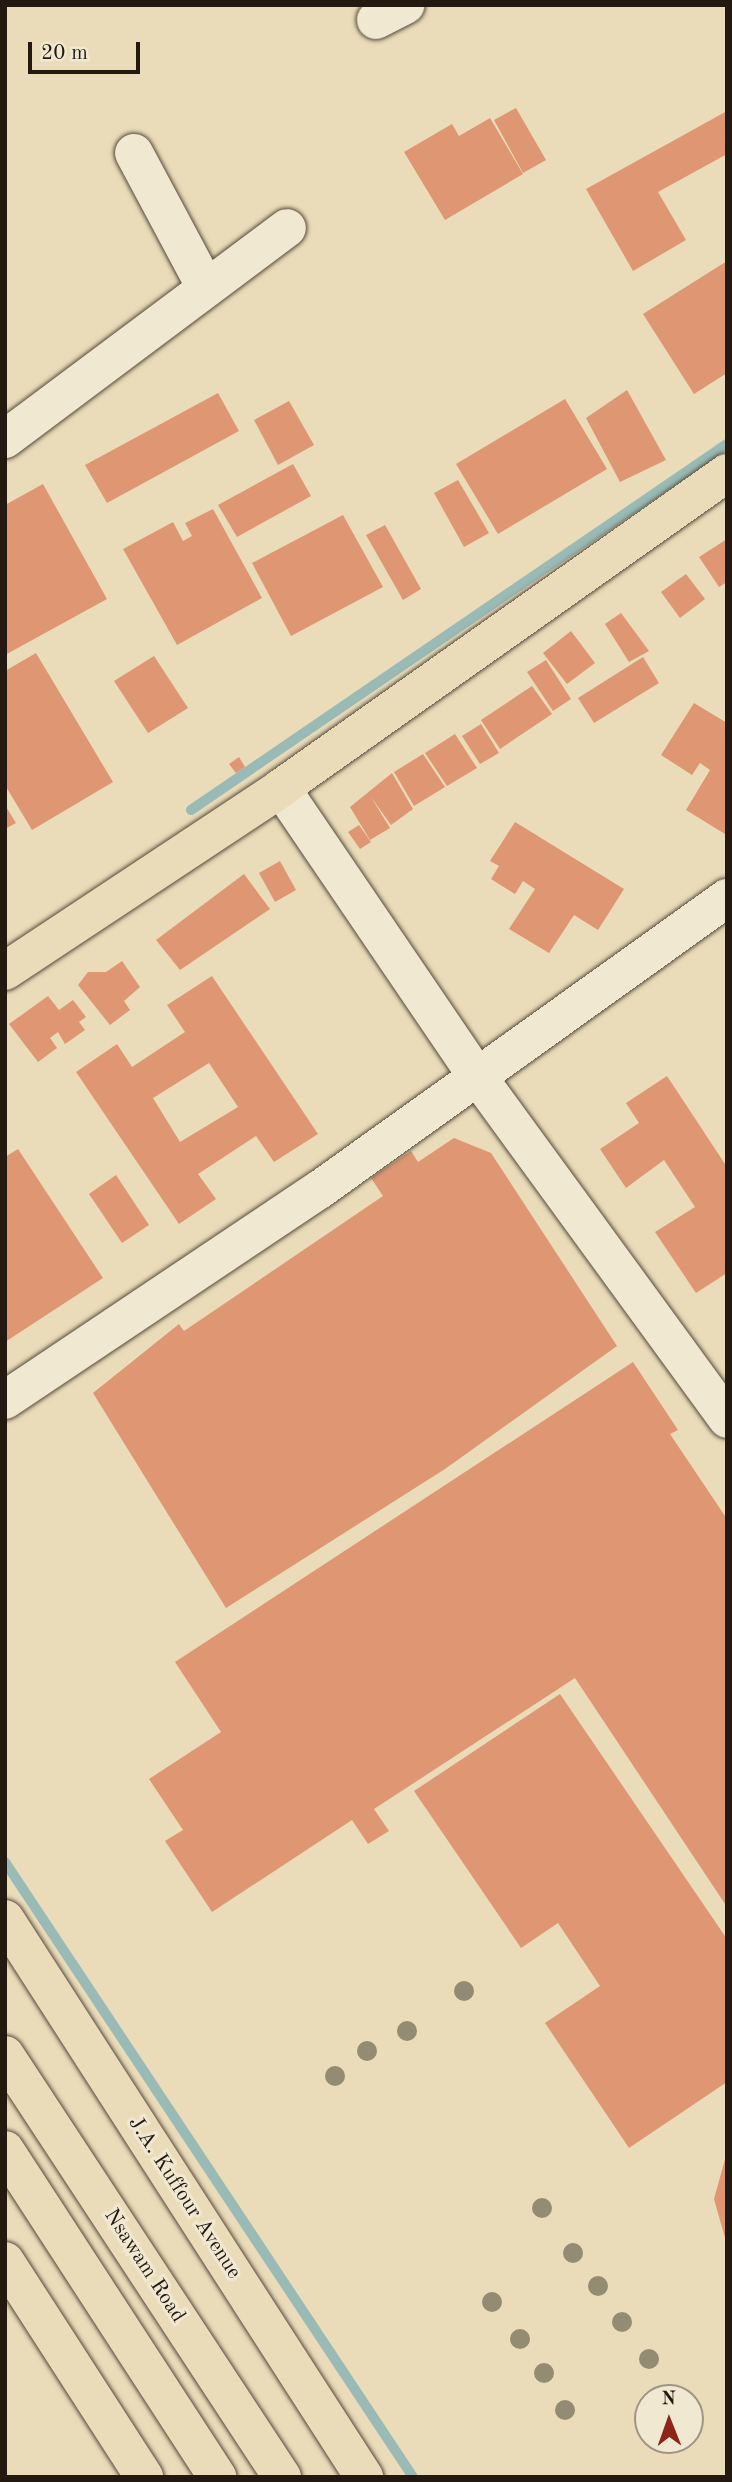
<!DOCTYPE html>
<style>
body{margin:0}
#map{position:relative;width:732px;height:2482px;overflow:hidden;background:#eadcb9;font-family:"Old Standard TT",serif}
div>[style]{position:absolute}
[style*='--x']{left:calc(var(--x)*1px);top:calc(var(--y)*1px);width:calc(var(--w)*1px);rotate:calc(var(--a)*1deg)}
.stream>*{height:10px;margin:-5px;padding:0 5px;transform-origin:5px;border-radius:5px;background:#99bab5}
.building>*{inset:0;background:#de9772}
.roads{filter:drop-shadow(0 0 2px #554a3b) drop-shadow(0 0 2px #554a3b)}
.minor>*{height:38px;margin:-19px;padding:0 19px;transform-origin:19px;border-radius:19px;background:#f1e8d2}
.major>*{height:38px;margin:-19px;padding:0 19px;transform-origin:19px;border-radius:19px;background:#eadcb9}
.highway>*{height:38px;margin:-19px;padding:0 19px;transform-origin:19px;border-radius:19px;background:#eadcb9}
.trees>*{width:20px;height:20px;margin:-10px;border-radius:50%;background:#948c72}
span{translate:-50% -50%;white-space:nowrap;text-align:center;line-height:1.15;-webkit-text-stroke:6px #f1e8d2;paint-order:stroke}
.street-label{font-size:21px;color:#231911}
.frame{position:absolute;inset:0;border:7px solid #231911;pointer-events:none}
.north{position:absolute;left:634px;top:2384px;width:70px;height:70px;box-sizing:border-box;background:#f1e8d2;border:2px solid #9f9585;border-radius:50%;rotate:359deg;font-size:19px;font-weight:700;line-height:28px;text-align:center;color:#231911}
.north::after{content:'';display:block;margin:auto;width:24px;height:32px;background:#8f2418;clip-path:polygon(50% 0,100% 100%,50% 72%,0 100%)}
.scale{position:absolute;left:28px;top:42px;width:112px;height:32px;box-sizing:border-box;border:4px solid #231911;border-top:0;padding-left:9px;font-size:21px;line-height:24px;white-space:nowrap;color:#231911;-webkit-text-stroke:5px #f1e8d2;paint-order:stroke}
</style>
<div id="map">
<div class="stream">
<i style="--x:191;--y:810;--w:649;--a:-34.33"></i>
<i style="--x:5;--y:1862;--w:738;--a:56.44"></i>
</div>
<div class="building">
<i style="clip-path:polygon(516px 108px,546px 160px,523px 173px,494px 120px)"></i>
<i style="clip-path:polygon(727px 111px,727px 154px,658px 192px,686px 240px,633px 271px,586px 189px)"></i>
<i style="clip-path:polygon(490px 118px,523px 174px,445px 220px,404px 152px,452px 124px,459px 136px)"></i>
<i style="clip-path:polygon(727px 261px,727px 373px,694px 394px,643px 314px)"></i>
<i style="clip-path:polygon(627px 390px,666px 460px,620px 482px,586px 418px)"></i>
<i style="clip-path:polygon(218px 393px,239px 431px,107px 503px,85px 465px)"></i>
<i style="clip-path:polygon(565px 399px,607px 469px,498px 534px,456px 464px)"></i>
<i style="clip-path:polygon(289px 401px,314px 445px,278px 465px,254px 420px)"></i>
<i style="clip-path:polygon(293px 464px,311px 496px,237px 537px,218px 505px)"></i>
<i style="clip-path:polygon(458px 480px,489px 533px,464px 547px,434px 493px)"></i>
<i style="clip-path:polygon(43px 484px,107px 599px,5px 655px,5px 505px)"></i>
<i style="clip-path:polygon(213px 509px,262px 598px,177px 645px,123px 549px,173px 522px,183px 541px,192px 536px,185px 523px)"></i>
<i style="clip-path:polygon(343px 515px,383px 587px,291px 636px,252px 563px)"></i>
<i style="clip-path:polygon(385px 525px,421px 589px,403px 600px,366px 535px)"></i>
<i style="clip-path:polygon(727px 539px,727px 582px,719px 587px,699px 557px)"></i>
<i style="clip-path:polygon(686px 574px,705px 599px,680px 618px,661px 592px)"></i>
<i style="clip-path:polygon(621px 613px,649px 651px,629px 662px,605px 624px)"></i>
<i style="clip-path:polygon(571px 631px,595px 663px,567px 684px,543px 653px)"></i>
<i style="clip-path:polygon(36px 653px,113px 782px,32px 830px,5px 785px,5px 671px)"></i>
<i style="clip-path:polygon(154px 656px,188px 708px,148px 733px,114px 681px)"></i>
<i style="clip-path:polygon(643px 657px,659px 683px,594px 723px,578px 698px)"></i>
<i style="clip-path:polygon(546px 660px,571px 699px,553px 711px,527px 672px)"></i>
<i style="clip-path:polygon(532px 686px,552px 714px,500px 749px,481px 720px)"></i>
<i style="clip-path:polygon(694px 703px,727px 723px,725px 834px,686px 810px,710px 770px,700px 763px,692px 775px,661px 755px)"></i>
<i style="clip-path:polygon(481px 724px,499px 753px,480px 764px,462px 736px)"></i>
<i style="clip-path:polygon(455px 734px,477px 768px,447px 786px,425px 753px)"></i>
<i style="clip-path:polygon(423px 754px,445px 787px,414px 806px,394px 772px)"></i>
<i style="clip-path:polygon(239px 757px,245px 767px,236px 773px,229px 764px)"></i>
<i style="clip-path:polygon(392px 773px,413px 809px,391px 825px,371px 797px,390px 828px,370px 840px,350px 807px)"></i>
<i style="clip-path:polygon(5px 805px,16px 823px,5px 829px)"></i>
<i style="clip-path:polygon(515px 822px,624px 889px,598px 930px,574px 915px,549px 953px,509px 929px,535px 889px,523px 881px,515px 894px,491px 879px,499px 866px,490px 861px)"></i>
<i style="clip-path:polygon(359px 825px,371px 842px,360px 849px,348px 832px)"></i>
<i style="clip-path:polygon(280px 861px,296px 890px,275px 902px,259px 873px)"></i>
<i style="clip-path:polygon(244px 874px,270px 909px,180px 970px,156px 940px)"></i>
<i style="clip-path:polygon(122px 961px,140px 987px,124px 1001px,130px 1010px,110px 1025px,78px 985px,88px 972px,106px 972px)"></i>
<i style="clip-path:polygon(evenodd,212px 976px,318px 1134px,274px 1162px,256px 1136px,198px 1174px,216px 1199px,179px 1224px,76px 1072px,117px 1044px,132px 1067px,185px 1032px,167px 1005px,212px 976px,209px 1063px,238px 1107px,180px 1142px,153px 1098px,209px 1063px)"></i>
<i style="clip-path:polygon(48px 996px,59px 1010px,73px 1000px,86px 1017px,79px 1022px,85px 1030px,65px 1044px,58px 1032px,50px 1038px,57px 1048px,38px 1062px,9px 1024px)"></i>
<i style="clip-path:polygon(667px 1076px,727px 1167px,727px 1273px,696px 1293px,655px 1232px,695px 1207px,664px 1160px,626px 1188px,600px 1149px,639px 1123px,626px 1103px)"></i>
<i style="clip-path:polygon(454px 1138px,491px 1153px,617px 1346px,445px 1469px,226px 1608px,93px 1393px,179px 1324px,184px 1331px,383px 1196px,371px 1178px,411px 1151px,418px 1162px)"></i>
<i style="clip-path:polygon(18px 1149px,103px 1278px,5px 1342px,5px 1157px)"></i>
<i style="clip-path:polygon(116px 1175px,149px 1225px,122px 1243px,89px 1194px)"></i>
<i style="clip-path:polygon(633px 1362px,678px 1430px,670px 1434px,727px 1519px,727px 1907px,575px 1678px,374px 1809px,389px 1831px,368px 1844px,352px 1820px,212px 1912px,165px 1841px,183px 1830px,149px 1779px,221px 1732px,175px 1662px)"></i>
<i style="clip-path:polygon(560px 1694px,727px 1939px,727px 2082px,629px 2148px,545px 2023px,600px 1986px,558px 1923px,521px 1948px,414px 1791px)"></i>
<i style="clip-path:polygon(727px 2152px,727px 2245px,714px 2199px)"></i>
</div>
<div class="roads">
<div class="minor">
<i style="--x:376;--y:20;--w:33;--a:-27"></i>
<i style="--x:134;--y:153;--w:153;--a:61.9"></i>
<i style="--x:5;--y:439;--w:352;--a:-36.8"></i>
<i style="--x:281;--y:788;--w:345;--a:55.8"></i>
<i style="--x:475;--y:1073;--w:428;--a:53.9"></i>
<i style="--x:5;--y:1400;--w:378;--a:-33.8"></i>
<i style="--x:319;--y:1190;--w:502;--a:-35.59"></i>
</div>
<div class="major">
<i style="--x:5;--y:971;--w:331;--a:-33.5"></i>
<i style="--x:281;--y:788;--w:546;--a:-35.23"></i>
<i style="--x:5;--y:1919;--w:664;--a:57.24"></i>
<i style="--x:5;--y:2261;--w:257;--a:57.2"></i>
</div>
<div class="highway">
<i style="--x:5;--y:2055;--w:505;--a:56.72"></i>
<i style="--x:5;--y:2150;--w:390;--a:57"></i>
</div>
</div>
<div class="trees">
<i style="left:464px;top:1991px"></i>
<i style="left:407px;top:2031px"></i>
<i style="left:367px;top:2051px"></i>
<i style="left:335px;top:2076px"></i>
<i style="left:542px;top:2208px"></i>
<i style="left:573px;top:2253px"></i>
<i style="left:598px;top:2286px"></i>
<i style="left:492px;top:2302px"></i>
<i style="left:622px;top:2322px"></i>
<i style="left:520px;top:2339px"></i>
<i style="left:649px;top:2359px"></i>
<i style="left:544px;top:2373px"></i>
<i style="left:565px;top:2410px"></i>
</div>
<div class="street-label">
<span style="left:184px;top:2198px;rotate:57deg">J.A. Kuffour Avenue</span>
<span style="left:144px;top:2266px;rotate:57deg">Nsawam Road</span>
</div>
<div class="frame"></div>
<div class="north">N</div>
<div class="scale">20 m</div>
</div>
